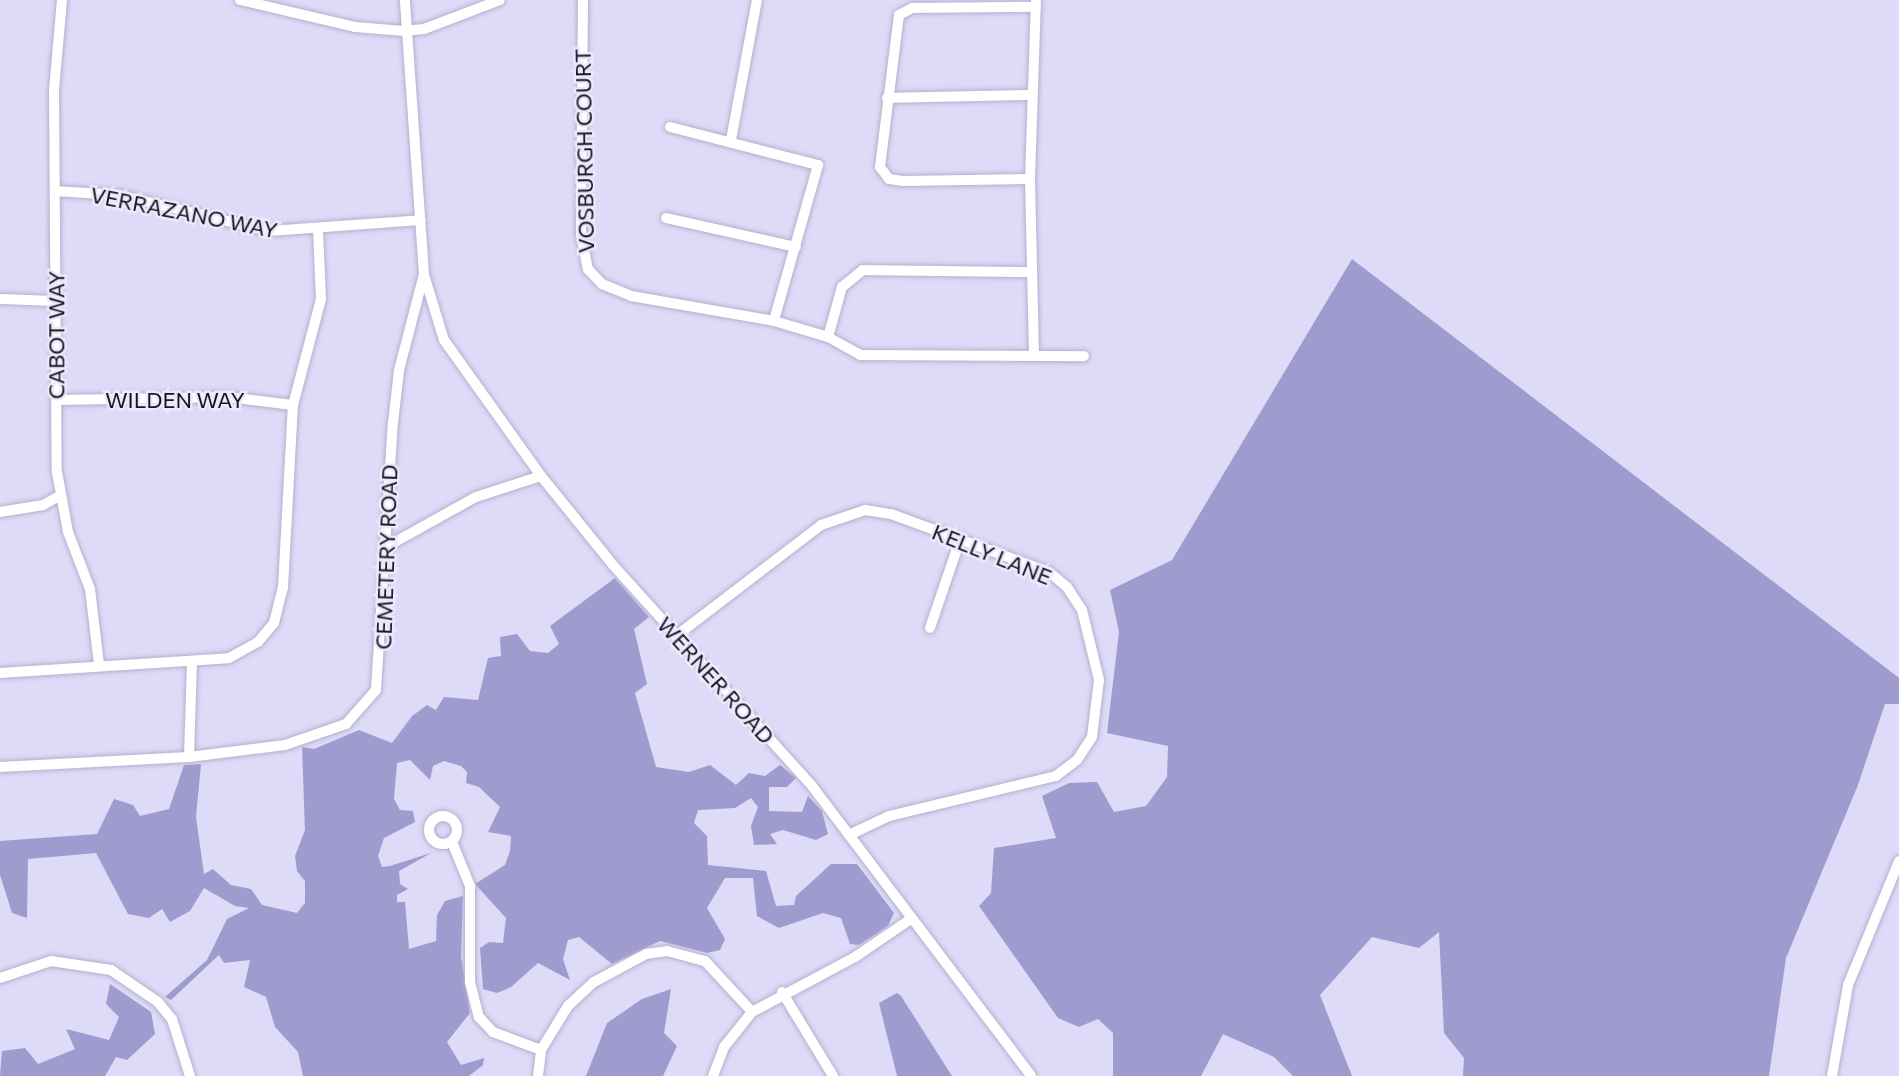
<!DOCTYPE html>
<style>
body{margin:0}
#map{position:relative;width:1899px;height:1076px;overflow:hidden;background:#dddbf8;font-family:Commissioner,sans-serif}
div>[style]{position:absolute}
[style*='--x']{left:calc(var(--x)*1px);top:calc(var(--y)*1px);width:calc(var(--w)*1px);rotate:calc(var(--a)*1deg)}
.forest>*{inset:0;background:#a09bcf}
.roads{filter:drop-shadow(0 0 2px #b3b1cd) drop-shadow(0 0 2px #b3b1cd)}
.minor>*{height:10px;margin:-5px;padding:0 5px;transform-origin:5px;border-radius:5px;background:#fff}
.minor>.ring{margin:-5px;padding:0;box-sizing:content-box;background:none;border:10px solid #fff;border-radius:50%}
span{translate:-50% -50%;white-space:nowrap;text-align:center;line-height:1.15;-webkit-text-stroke:5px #ebe9fb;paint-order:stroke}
.street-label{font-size:22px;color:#171620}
</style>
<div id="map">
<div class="forest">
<i style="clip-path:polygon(1352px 259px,1899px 678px,1899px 704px,1885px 704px,1858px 785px,1786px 958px,1769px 1076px,1463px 1076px,1464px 1058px,1444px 1033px,1439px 932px,1419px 948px,1372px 937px,1320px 995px,1352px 1076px,1293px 1076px,1274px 1057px,1223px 1034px,1201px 1076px,1113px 1076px,1113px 1033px,1098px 1019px,1079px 1027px,1058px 1018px,979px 906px,991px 893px,994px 848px,1056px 838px,1042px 796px,1069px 783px,1097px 782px,1114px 812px,1146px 806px,1167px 777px,1168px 746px,1107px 733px,1119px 632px,1110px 590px,1172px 560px)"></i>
<i style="clip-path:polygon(615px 578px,649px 617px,634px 629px,647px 684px,635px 693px,656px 767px,689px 772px,710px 765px,736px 785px,749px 773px,765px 776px,780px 765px,796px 778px,787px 787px,769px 787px,769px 811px,802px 812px,808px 796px,822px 811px,828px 834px,816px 840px,783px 830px,770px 834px,777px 844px,754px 845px,751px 826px,758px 807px,751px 798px,735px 808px,698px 810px,694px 823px,707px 836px,708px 865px,766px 871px,776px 906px,794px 905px,796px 896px,831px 864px,857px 864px,894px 913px,888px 926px,859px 945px,850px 944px,841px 918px,823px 913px,779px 928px,757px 916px,753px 878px,725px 878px,707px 908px,725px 939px,720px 950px,707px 953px,660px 941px,612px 964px,579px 937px,568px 940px,563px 959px,570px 980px,538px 963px,511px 987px,497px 993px,483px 989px,480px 948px,489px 942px,503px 943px,506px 918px,475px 884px,505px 865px,510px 851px,511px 836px,488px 832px,500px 807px,479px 787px,466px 783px,467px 772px,461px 766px,444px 761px,433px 766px,430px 780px,410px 760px,397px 763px,394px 799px,400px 810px,413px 811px,415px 822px,384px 838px,378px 856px,382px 867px,390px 866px,431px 853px,399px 871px,400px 884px,408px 889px,397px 895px,397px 902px,405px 902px,409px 949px,436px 941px,437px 915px,445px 901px,463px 896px,461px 956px,470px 1013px,447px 1042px,461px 1065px,484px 1058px,483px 1065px,469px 1076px,303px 1076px,298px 1052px,275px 1027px,266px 997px,244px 987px,250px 960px,224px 963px,219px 955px,171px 1000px,165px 997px,207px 960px,227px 919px,249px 908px,235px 906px,204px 888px,190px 911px,170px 922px,162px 909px,149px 918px,128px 914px,96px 853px,28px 859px,27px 918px,12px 913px,0 875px,0 841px,97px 834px,114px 799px,133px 805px,140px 816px,169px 809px,184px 765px,201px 764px,196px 817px,204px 874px,213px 869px,231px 885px,251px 889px,262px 905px,297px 913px,305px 903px,305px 881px,297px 871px,295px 856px,305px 830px,302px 747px,314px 749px,359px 730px,392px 743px,412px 716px,427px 705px,436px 710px,444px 697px,478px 700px,488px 658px,501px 656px,500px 637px,517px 634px,530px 651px,548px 653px,559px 644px,550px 626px)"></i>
<i style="clip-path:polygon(110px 984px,151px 1012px,155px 1034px,127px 1060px,116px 1057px,105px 1076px,0 1076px,2px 1051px,25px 1048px,38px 1064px,75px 1049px,66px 1029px,109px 1040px,119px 1017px,106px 1004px)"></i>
<i style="clip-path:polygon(671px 989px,664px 1033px,677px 1046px,663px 1076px,586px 1076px,607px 1023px,642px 999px)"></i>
<i style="clip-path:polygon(897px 993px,901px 996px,952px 1076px,897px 1076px,879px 1003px)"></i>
</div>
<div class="roads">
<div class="minor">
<i style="--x:62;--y:0;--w:90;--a:95.1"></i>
<i style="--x:54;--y:90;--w:382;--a:89.6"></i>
<i style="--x:57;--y:472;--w:61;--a:79.6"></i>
<i style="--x:68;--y:532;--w:61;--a:68.9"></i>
<i style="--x:90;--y:589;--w:76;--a:83.2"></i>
<i style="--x:240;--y:0;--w:118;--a:13.2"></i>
<i style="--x:355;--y:27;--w:49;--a:4.7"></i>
<i style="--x:404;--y:31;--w:20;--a:-6"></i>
<i style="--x:424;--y:29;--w:81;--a:-20.9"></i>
<i style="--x:583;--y:0;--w:234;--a:90.5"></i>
<i style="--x:581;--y:234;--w:36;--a:79"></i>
<i style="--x:588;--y:269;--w:21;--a:47"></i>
<i style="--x:602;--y:284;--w:31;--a:22"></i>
<i style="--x:631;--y:296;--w:145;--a:9.9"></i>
<i style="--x:774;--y:321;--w:56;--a:16.5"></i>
<i style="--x:828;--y:337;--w:37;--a:29"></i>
<i style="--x:860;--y:355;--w:224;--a:0.3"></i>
<i style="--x:887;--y:98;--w:145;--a:-1.2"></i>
<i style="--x:670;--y:127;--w:153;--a:14.4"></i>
<i style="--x:818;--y:165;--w:162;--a:105.8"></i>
<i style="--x:731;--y:140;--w:142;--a:-79.5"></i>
<i style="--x:1030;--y:179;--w:127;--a:179.1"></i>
<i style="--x:903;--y:181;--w:14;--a:-172"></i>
<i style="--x:889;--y:179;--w:15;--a:-127"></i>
<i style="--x:880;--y:167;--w:153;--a:-82.9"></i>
<i style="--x:899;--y:15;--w:15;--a:-28"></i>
<i style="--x:912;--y:8;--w:124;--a:-0.5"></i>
<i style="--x:55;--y:191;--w:64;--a:3.6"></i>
<i style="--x:119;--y:195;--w:154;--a:13.5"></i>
<i style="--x:269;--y:231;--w:152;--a:-4.1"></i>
<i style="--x:666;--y:218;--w:133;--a:12.6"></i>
<i style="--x:425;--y:278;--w:65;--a:73"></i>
<i style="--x:444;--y:340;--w:167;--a:54.5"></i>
<i style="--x:541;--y:476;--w:114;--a:51"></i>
<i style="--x:613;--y:565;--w:297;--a:48"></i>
<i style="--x:812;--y:786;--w:363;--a:52.9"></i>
<i style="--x:0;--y:299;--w:56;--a:2"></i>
<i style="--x:828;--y:337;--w:52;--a:-74.4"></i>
<i style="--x:842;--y:287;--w:27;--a:-39"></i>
<i style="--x:863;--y:270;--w:169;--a:0.7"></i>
<i style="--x:1034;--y:355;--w:176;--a:-91.3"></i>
<i style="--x:1030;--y:179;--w:178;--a:-88.1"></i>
<i style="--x:57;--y:400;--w:171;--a:-1"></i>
<i style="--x:228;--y:397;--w:65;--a:7"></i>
<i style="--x:0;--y:512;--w:44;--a:-9.2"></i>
<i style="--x:43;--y:505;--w:18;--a:-29"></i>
<i style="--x:386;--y:547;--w:103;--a:-29.1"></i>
<i style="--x:476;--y:497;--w:68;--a:-17.9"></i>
<i style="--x:930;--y:628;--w:93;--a:-71.2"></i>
<i style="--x:676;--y:636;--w:183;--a:-37.4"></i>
<i style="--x:821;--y:525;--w:46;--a:-18.8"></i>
<i style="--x:865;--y:510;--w:26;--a:9"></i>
<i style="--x:891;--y:514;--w:168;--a:20.2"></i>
<i style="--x:1049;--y:572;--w:23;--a:40"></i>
<i style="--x:1067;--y:587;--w:27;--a:57"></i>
<i style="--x:1082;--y:610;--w:72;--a:76.3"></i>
<i style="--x:1099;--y:680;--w:57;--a:97"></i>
<i style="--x:1092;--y:737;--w:27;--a:123"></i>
<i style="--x:1077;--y:760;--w:26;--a:143"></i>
<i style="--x:1056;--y:776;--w:172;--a:166.5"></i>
<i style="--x:889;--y:816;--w:44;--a:154.6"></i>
<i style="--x:0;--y:673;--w:229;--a:-3.7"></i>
<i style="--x:229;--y:658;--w:33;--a:-29"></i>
<i style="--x:258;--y:642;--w:25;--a:-50"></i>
<i style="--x:274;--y:623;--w:36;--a:-76"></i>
<i style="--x:283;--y:588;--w:183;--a:-86.9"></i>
<i style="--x:293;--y:405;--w:110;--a:-75.2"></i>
<i style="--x:321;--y:299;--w:68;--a:-92.5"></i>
<i style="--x:189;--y:757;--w:96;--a:-88.2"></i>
<i style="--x:0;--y:767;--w:189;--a:-3"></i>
<i style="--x:189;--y:757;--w:97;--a:-7.1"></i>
<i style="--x:285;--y:745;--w:65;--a:-19"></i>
<i style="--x:346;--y:724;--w:45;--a:-48.6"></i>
<i style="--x:376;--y:690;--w:268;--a:-86.4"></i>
<i style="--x:393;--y:423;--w:53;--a:-83.5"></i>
<i style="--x:399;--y:370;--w:99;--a:-75.4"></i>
<i style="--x:424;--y:274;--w:275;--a:-94"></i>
<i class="ring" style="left:429px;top:816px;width:18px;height:18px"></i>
<i style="--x:452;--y:842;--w:48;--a:67.8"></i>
<i style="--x:470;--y:886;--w:96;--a:90"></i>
<i style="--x:470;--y:982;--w:36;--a:76"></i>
<i style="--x:479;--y:1017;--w:21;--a:47"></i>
<i style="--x:493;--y:1032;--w:51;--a:20.6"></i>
<i style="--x:0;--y:978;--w:54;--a:-18.4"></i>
<i style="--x:51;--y:961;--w:61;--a:8.5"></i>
<i style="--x:111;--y:970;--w:57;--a:34.2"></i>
<i style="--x:158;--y:1002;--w:22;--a:51"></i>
<i style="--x:172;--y:1019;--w:60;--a:72.5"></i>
<i style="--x:782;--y:992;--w:98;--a:58.7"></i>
<i style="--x:538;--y:1076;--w:26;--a:-83"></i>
<i style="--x:541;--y:1050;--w:52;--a:-58.5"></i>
<i style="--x:568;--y:1006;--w:35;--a:-43"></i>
<i style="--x:594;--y:982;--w:59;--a:-28.3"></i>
<i style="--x:646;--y:954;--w:21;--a:-8"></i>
<i style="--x:667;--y:951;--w:39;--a:15"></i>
<i style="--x:705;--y:961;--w:69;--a:47.3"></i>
<i style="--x:713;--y:1076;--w:31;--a:-69"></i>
<i style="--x:724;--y:1047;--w:45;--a:-51.3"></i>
<i style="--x:752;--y:1012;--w:117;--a:-28.1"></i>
<i style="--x:855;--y:957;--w:68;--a:-34.2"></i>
<i style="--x:1832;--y:1076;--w:92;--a:-80"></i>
<i style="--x:1848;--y:985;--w:134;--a:-67.6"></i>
</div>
</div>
<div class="street-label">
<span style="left:584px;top:151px;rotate:-91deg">VOSBURGH COURT</span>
<span style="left:184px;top:212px;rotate:11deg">VERRAZANO WAY</span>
<span style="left:56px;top:335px;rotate:-90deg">CABOT WAY</span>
<span style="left:175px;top:400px">WILDEN WAY</span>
<span style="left:992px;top:554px;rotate:22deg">KELLY LANE</span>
<span style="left:386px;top:557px;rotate:-88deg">CEMETERY ROAD</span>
<span style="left:716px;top:680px;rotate:48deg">WERNER ROAD</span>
</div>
</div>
